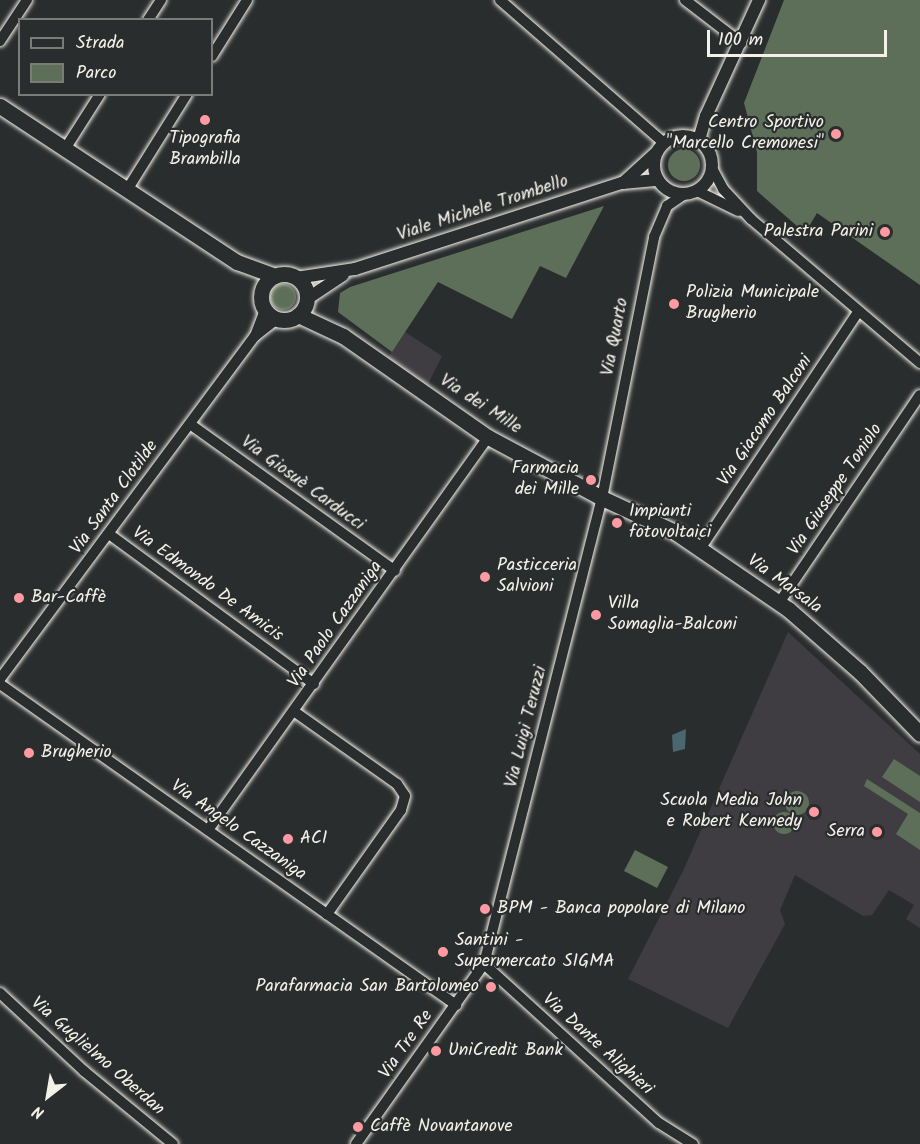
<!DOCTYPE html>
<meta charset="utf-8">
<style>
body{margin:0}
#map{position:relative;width:920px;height:1144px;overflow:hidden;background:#2a2d2e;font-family:Kalam,sans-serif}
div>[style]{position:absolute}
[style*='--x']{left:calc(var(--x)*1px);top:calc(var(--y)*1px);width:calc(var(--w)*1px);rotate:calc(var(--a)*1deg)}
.built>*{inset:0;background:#3f3d42}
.green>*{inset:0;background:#5d6f59}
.round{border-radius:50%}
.water>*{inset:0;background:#4a666e}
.roads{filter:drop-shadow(0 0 2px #f4f1e8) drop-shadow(0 0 2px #f4f1e8)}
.minor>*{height:10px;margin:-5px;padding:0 5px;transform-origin:5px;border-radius:5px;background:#2a2d2e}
.tertiary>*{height:12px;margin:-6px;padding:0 6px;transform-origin:6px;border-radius:6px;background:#2a2d2e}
.tertiary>.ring{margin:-6px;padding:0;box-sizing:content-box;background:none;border:12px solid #2a2d2e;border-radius:50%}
.secondary>*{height:15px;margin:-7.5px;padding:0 7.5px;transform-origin:7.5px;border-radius:7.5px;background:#2a2d2e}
.secondary>.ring{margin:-7.5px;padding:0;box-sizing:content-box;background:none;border:15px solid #2a2d2e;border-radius:50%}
.dots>*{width:16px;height:16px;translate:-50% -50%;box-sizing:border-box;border:3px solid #2a2d2e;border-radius:50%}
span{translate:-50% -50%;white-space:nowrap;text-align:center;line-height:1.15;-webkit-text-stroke:4.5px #2a2d2e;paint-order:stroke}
.poi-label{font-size:18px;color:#f4f1e8}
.right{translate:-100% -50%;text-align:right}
.left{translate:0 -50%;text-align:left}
.street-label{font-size:18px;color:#f4f1e8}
.legend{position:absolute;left:18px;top:18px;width:195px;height:78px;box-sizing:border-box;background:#2a2d2e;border:2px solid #7b7b78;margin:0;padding:8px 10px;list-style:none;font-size:18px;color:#f4f1e8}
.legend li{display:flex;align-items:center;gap:12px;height:30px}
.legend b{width:30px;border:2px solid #7b7b78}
.north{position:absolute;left:18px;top:1066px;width:60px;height:60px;-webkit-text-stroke:4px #2a2d2e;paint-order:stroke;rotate:211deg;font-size:16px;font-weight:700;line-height:24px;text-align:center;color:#f4f1e8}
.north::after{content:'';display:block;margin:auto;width:21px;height:27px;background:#f4f1e8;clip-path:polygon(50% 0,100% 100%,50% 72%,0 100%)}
.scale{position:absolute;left:707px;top:30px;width:180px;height:27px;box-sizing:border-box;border:3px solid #f4f1e8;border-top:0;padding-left:8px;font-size:18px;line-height:21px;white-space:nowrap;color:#f4f1e8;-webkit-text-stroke:4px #2a2d2e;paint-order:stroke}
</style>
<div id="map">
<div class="built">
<i style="clip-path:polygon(405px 332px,442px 356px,426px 388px,385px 362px)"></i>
<i style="clip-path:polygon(788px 632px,920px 754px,920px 928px,906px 919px,914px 905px,889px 890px,872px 915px,863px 916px,795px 875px,780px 910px,785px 924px,728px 1028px,628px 979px,683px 871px)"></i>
</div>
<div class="green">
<i style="clip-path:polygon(784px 0,920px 0,920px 285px,817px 213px,805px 233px,757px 191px,757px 152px,744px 103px)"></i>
<i class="round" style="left:668px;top:149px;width:32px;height:32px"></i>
<i style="clip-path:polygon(604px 206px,566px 278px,540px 266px,512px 319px,438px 282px,392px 352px,338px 312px,340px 293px,350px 287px)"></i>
<i class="round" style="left:270px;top:284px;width:26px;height:26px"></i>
<i style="clip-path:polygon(894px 759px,920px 776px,920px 802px,882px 777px)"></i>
<i style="clip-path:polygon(867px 779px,920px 813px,920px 850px,896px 834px,908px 814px,864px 786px)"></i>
<i class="round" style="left:785px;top:791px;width:24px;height:24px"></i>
<i class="round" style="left:773px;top:812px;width:22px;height:22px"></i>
<i style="clip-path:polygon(635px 850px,668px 867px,657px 888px,624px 871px)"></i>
</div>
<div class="water">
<i style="clip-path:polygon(686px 729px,685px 749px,673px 752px,672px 735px)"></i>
</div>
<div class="roads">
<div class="minor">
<i style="--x:500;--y:0;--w:218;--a:41.1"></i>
<i style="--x:685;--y:0;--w:71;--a:37.5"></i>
<i style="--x:148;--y:20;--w:24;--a:-57"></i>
<i style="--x:0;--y:41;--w:49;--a:-56.6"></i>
<i style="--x:212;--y:56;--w:66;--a:-58"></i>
<i style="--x:65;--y:149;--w:65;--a:-57.5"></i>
<i style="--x:712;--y:168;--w:24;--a:62"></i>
<i style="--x:723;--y:189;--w:41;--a:47"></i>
<i style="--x:751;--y:219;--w:222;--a:40.4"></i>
<i style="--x:127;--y:190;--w:113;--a:-58"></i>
<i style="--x:697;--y:191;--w:46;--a:26"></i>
<i style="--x:255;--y:336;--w:28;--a:-38"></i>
<i style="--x:190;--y:424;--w:252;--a:35.6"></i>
<i style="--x:109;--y:534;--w:254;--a:36.2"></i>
<i style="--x:700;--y:549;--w:286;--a:-56.3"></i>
<i style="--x:779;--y:603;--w:251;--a:-55.9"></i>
<i style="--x:0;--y:679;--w:427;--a:-53.4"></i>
<i style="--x:255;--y:336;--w:28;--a:-69"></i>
<i style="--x:0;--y:684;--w:558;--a:35.14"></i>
<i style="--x:295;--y:712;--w:125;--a:35.2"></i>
<i style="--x:397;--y:784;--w:14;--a:56"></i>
<i style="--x:405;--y:796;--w:15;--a:106"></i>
<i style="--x:401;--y:810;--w:128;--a:125.4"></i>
<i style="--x:208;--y:830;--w:483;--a:-54.5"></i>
<i style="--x:484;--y:964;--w:236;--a:42.3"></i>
<i style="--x:659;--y:1123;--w:40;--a:32"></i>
<i style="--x:0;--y:993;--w:115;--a:42.9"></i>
<i style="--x:84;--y:1071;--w:115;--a:39.4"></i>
<i style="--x:356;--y:1144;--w:221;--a:-54.6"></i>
<i style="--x:484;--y:964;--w:481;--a:-75.8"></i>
<i style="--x:602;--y:498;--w:266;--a:-78.7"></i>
<i style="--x:654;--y:237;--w:34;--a:-67"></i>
<i style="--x:667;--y:206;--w:22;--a:-34"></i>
</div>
<div class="tertiary">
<i class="ring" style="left:654px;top:136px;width:46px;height:46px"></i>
<i style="--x:699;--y:140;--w:25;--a:-74"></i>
<i style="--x:706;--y:116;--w:128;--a:-65.4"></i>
<i style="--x:623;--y:183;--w:46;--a:-42.4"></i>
<i style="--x:296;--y:278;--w:60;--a:-8.7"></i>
<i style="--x:355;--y:269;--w:281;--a:-17.9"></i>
<i style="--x:622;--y:183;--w:36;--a:-5"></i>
<i style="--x:307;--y:299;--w:43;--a:-33.7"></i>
</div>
<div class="secondary">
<i style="--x:0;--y:106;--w:284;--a:33.4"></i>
<i style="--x:237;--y:262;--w:40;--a:20.2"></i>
<i class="ring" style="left:261px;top:274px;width:31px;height:31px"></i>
<i style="--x:298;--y:315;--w:50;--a:25"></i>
<i style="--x:343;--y:336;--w:177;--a:34.9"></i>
<i style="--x:488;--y:437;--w:129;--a:28.2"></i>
<i style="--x:602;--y:498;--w:81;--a:25"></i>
<i style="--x:675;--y:532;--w:137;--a:34.3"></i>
<i style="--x:788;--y:609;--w:96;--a:41.2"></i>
<i style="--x:860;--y:672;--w:86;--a:45.9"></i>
</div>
</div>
<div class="dots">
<i style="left:205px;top:120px;background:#ff9aa2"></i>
<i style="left:836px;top:134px;background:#ff9aa2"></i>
<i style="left:885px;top:232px;background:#ff9aa2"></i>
<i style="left:674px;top:304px;background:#ff9aa2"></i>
<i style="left:591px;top:480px;background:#ff9aa2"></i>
<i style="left:617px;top:523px;background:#ff9aa2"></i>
<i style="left:485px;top:577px;background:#ff9aa2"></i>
<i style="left:19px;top:598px;background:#ff9aa2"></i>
<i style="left:596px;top:615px;background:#ff9aa2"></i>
<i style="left:29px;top:753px;background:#ff9aa2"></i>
<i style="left:814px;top:812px;background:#ff9aa2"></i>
<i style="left:877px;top:832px;background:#ff9aa2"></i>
<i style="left:288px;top:839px;background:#ff9aa2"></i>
<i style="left:485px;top:909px;background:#ff9aa2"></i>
<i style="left:443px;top:952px;background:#ff9aa2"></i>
<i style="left:491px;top:987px;background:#ff9aa2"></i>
<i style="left:436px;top:1051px;background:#ff9aa2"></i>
<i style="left:358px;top:1127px;background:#ff9aa2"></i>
</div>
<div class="poi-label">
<span class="right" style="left:824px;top:134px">Centro Sportivo<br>"Marcello Cremonesi"</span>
<span style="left:205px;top:150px">Tipografia<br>Brambilla</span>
<span class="right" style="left:873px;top:232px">Palestra Parini</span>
<span class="left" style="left:686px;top:304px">Polizia Municipale<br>Brugherio</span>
<span class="right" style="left:579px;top:480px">Farmacia<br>dei Mille</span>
<span class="left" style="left:629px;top:523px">Impianti<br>fotovoltaici</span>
<span class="left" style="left:497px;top:577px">Pasticceria<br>Salvioni</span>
<span class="left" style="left:31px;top:598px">Bar-Caffè</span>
<span class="left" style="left:608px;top:615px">Villa<br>Somaglia-Balconi</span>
<span class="left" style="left:41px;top:753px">Brugherio</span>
<span class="right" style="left:802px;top:812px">Scuola Media John<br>e Robert Kennedy</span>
<span class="right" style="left:865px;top:832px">Serra</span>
<span class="left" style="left:300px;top:839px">ACI</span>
<span class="left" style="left:497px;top:909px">BPM - Banca popolare di Milano</span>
<span class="left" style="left:455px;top:952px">Santini -<br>Supermercato SIGMA</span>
<span class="right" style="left:479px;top:987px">Parafarmacia San Bartolomeo</span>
<span class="left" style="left:448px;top:1051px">UniCredit Bank</span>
<span class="left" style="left:370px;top:1127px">Caffè Novantanove</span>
</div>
<div class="street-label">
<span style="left:483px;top:209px;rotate:-18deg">Viale Michele Trombello</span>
<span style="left:616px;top:337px;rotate:-79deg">Via Quarto</span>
<span style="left:480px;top:405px;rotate:33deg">Via dei Mille</span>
<span style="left:766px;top:421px;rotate:-56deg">Via Giacomo Balconi</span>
<span style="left:302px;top:484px;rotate:36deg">Via Giosuè Carducci</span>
<span style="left:836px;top:490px;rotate:-56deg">Via Giuseppe Toniolo</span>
<span style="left:115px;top:498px;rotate:-54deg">Via Santa Clotilde</span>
<span style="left:207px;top:585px;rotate:36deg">Via Edmondo De Amicis</span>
<span style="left:784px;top:585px;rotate:36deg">Via Marsala</span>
<span style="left:336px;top:625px;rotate:-55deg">Via Paolo Cazzaniga</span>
<span style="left:527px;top:727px;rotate:-76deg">Via Luigi Teruzzi</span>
<span style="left:238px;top:831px;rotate:35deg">Via Angelo Cazzaniga</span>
<span style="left:407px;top:1045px;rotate:-55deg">Via Tre Re</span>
<span style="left:597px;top:1045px;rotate:42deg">Via Dante Alighieri</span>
<span style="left:97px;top:1057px;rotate:41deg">Via Guglielmo Oberdan</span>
</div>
<ul class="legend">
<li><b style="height:8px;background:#2a2d2e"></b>Strada</li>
<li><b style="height:16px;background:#5d6f59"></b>Parco</li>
</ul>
<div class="north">N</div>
<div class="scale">100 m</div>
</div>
